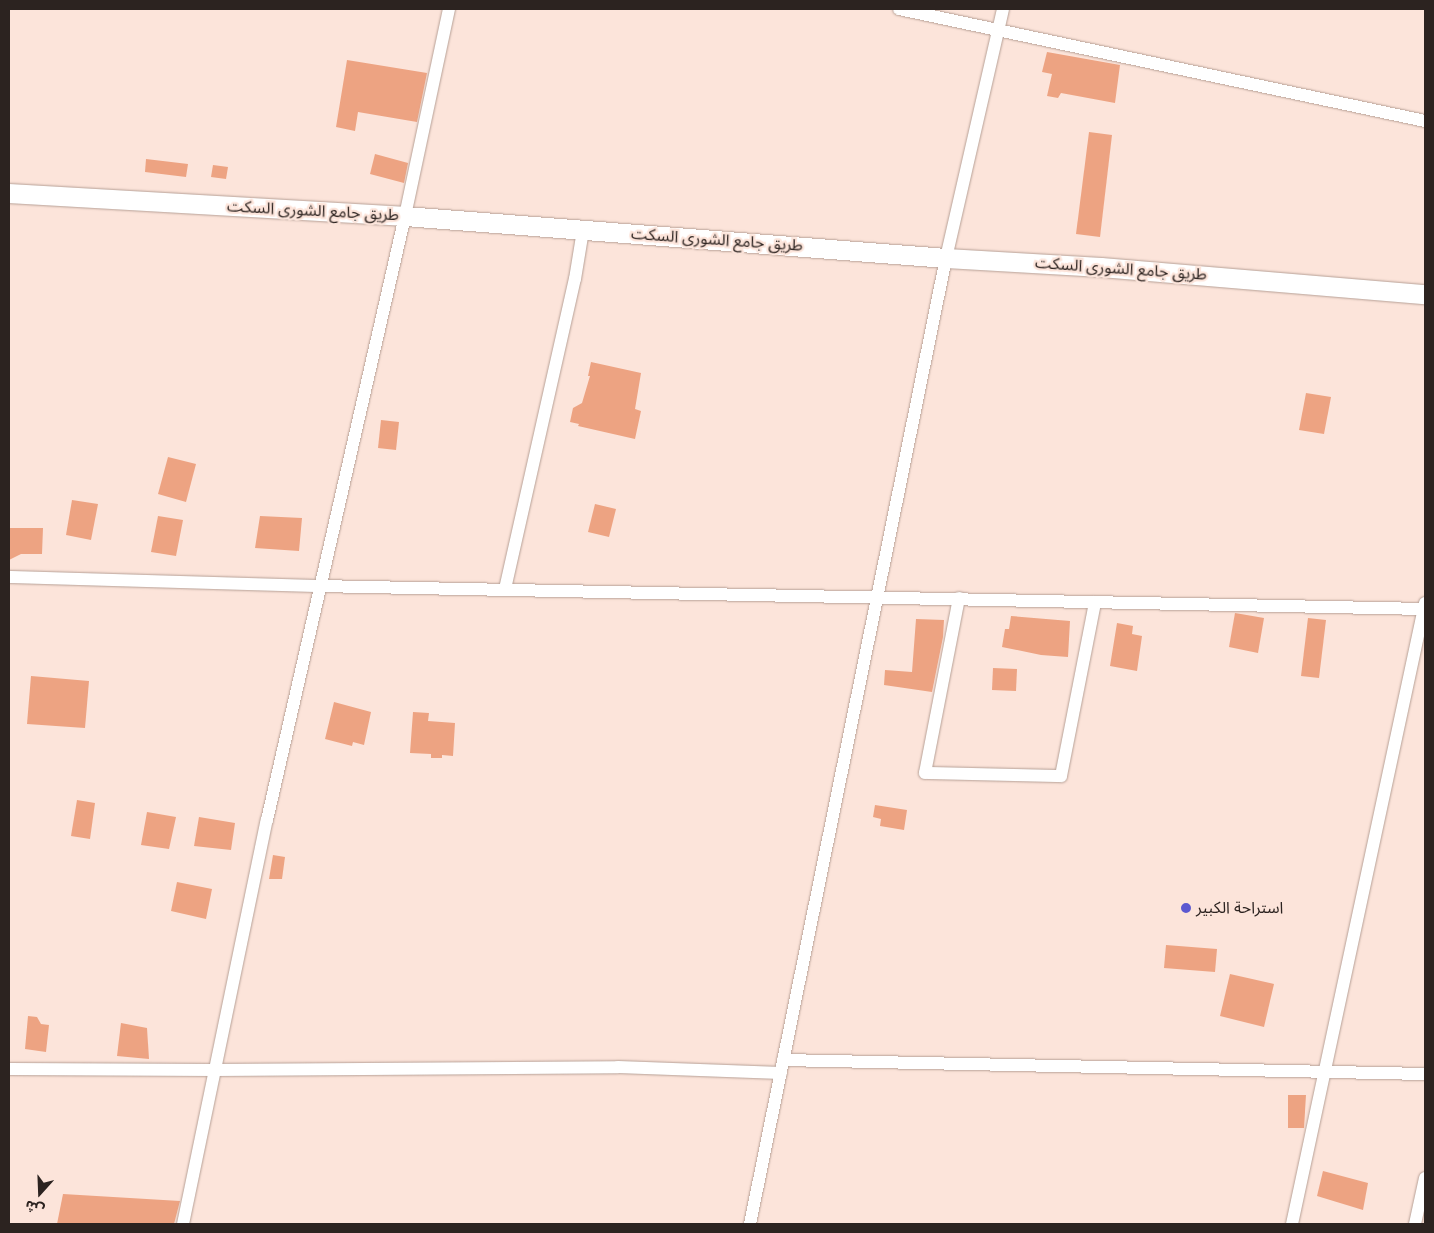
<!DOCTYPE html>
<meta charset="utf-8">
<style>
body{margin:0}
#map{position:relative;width:1434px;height:1233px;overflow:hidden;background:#fce4da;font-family:Georgia,"Noto Sans Arabic",serif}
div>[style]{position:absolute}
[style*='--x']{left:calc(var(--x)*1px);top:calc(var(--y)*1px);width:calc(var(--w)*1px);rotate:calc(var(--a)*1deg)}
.building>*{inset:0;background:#eda382}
.roads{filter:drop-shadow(0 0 1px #b6a096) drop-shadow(0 0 1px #b6a096)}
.street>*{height:12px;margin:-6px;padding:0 6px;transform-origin:6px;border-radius:6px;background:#fff}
.secondary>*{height:19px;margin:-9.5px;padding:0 9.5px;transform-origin:9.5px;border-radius:9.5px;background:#fff}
.dots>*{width:14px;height:14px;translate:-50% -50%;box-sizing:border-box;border:2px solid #fce4da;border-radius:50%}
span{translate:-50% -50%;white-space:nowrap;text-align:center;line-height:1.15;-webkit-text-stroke:4.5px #fce4da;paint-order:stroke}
.street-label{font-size:16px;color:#2c2320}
.poi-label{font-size:16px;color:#2c2320}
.left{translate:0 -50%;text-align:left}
.frame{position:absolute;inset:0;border:10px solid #2c2320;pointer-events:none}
.north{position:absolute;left:15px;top:1168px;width:50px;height:50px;-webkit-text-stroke:4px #fce4da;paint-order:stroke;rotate:200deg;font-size:14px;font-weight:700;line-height:20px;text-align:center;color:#2c2320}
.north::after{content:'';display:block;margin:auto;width:18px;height:22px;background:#2c2320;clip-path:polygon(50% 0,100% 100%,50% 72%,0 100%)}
</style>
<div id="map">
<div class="building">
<i style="clip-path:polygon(1047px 52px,1120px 65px,1115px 103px,1061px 93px,1058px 98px,1047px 96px,1052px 74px,1042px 72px)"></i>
<i style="clip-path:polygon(347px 60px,427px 73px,417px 122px,358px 112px,355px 131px,336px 127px)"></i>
<i style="clip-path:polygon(1089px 132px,1112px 135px,1100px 237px,1076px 234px)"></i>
<i style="clip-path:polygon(375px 154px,408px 163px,404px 183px,370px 174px)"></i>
<i style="clip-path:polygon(146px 159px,188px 164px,186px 177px,145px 172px)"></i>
<i style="clip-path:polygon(213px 165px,228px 167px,226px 179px,211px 177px)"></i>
<i style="clip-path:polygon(591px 362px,641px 373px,635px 409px,641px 411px,635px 439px,578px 426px,579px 424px,570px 422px,573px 408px,582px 403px,590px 376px,588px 376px)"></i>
<i style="clip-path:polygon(1306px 393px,1331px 397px,1324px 434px,1299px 430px)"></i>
<i style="clip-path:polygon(381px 420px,399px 422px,396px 450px,378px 448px)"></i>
<i style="clip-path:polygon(168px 457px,196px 464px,186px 502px,158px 494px)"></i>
<i style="clip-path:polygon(72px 500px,98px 504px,91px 540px,66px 535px)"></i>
<i style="clip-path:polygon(595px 504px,616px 509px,609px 537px,588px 532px)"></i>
<i style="clip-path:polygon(158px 516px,183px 520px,176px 556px,151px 552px)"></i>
<i style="clip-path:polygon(260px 516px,302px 518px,299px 551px,255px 548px)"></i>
<i style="clip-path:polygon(9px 528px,43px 528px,42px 554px,21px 554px,9px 560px)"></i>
<i style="clip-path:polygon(1235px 613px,1264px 618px,1258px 653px,1229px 647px)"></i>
<i style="clip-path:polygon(1011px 616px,1070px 621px,1068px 657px,1041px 655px,1002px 647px,1005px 629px,1009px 629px)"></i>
<i style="clip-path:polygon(1308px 618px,1326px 620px,1319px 678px,1301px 676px)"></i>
<i style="clip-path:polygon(916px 619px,944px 620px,943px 637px,932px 692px,884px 685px,885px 670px,912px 672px)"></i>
<i style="clip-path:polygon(1117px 623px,1133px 626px,1132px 634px,1142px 636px,1137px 671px,1110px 666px)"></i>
<i style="clip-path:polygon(993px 668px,1017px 669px,1016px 691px,992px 690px)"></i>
<i style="clip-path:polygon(31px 676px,89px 681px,85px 728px,27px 724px)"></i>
<i style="clip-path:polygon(334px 702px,371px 712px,364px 745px,353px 742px,352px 746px,325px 739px)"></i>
<i style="clip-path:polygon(413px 712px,429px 713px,428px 721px,455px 723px,453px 756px,442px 755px,442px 758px,431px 758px,431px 754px,410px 753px)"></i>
<i style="clip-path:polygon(77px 800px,95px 803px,90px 839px,71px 836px)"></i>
<i style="clip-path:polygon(875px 805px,907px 810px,904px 830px,880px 826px,881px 819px,873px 817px)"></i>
<i style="clip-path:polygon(147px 812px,176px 817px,169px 849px,141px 845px)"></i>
<i style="clip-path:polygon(199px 817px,235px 823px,231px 850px,194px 846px)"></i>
<i style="clip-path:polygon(273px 855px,285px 857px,282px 879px,269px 879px)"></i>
<i style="clip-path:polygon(177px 882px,212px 889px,206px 919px,171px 911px)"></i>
<i style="clip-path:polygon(1166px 945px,1217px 949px,1215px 972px,1164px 968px)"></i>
<i style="clip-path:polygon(1230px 974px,1274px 984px,1264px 1027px,1220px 1016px)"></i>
<i style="clip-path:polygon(28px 1016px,37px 1017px,41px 1024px,49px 1025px,46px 1052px,25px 1049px)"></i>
<i style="clip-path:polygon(121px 1023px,147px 1028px,149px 1059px,117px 1056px)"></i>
<i style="clip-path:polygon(1288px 1095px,1306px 1095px,1304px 1128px,1288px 1128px)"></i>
<i style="clip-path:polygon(1323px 1171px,1368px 1183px,1363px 1210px,1317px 1196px)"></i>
<i style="clip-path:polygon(63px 1194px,180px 1201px,174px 1224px,57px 1224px)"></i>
</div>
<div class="roads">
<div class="street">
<i style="--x:899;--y:9;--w:538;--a:12.02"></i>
<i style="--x:9;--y:577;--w:309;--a:1.7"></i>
<i style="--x:318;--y:586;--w:1106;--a:1.19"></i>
<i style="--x:505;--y:589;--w:318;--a:-77.3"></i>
<i style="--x:575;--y:279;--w:50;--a:-80.7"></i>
<i style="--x:959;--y:598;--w:178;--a:101"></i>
<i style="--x:925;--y:773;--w:136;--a:1.3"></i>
<i style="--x:1061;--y:776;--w:177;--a:-78.9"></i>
<i style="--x:783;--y:1060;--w:642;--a:1.25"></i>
<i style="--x:9;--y:1069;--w:206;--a:0.3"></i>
<i style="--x:215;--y:1070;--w:403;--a:-0.4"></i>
<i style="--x:618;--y:1067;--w:163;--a:2.1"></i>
<i style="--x:183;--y:1224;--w:413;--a:-78.3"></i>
<i style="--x:267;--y:820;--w:620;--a:-77.13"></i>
<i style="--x:405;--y:216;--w:212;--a:-78"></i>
<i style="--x:750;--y:1224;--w:986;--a:-78.53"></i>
<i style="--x:946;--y:258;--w:255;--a:-77.1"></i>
<i style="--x:1292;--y:1224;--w:635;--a:-77.91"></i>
<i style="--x:1415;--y:1224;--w:47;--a:-77.7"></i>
</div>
<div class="secondary">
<i style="--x:9;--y:193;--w:397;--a:3.3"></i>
<i style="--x:405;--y:216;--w:543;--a:4.44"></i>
<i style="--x:946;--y:258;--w:155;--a:3.3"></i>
<i style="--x:1101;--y:267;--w:325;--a:4.8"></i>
</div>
</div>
<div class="dots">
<i style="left:1186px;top:908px;background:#5c58d0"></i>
</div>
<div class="street-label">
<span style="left:313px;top:211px;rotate:3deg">طريق جامع الشورى السكت</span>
<span style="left:717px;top:240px;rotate:4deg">طريق جامع الشورى السكت</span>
<span style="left:1121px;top:269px;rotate:4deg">طريق جامع الشورى السكت</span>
</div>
<div class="poi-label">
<span class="left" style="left:1196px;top:908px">استراحة الكبير</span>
</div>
<div class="frame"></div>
<div class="north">ش</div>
</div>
